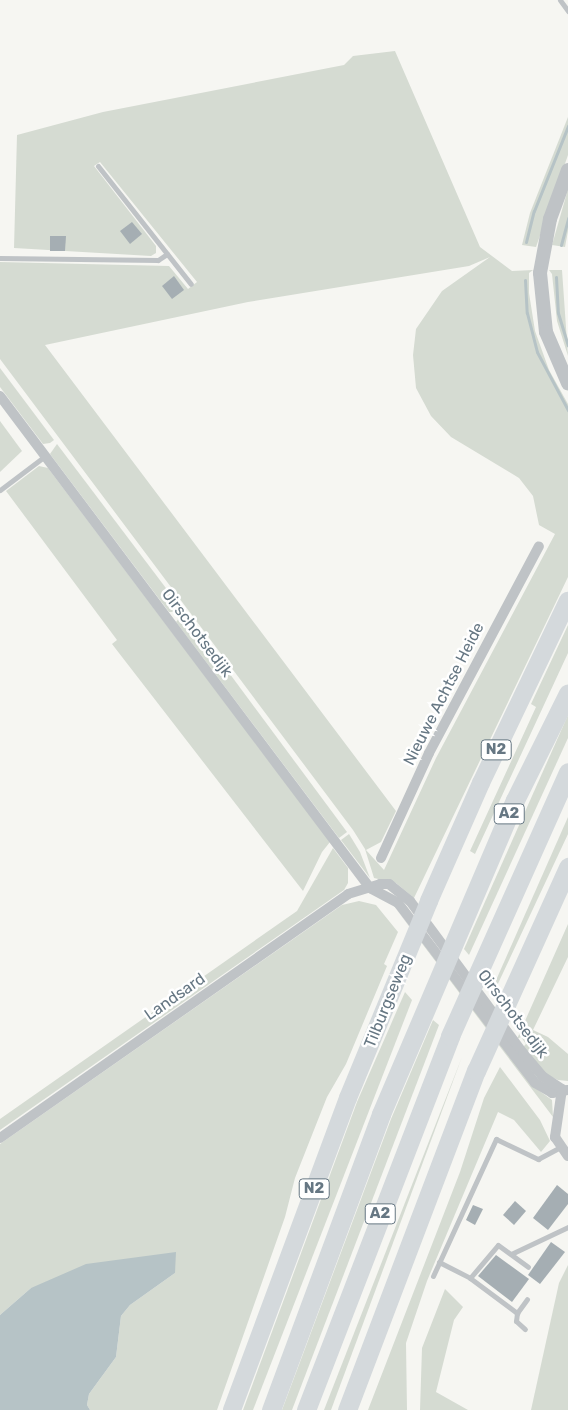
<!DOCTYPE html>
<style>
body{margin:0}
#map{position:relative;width:568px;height:1410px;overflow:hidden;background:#f6f6f2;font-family:Rubik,sans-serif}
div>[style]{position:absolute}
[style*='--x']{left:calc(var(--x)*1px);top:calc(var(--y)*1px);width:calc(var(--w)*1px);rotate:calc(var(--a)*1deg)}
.green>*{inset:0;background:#d5dbd2}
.water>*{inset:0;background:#b6c3c6}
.stream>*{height:3px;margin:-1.5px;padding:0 1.5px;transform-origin:1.5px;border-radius:1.5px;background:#b6c3c6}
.building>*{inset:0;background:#a5aeb3}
.service>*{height:5px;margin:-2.5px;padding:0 2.5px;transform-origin:2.5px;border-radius:2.5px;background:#bfc3c6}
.minor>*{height:10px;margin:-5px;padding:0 5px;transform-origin:5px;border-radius:5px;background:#bfc3c6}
.tertiary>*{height:14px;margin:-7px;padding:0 7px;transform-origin:7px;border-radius:7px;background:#bfc3c6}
.trunk>*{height:18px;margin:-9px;padding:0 9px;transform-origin:9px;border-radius:9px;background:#d4d9dc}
.motorway>*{height:19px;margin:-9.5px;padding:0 9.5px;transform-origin:9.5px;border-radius:9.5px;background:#d4d9dc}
span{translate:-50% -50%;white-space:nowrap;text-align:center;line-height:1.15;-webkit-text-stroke:5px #fff;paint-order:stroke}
.shield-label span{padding:1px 4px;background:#fff;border:1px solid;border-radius:4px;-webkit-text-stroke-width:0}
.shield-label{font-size:15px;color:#667783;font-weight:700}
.street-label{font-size:16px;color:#667783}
</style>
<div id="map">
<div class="green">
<i style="clip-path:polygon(evenodd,395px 51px,480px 247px,512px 271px,533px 270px,529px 273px,529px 293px,535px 331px,549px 370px,568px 404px,568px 577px,414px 898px,396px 883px,374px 878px,365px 849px,353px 830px,0 359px,0 262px,169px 266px,188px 289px,197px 282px,100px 162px,94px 166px,156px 246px,156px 253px,151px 256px,14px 248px,17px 135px,103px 112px,344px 65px,353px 56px,395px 51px,490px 257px,442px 291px,416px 329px,413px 355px,416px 388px,431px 416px,451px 437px,519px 478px,533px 496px,539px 525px,555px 534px,436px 758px,384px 870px,366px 850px,381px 842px,396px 811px,45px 345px,248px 302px,469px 266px,490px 257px)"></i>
<i style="clip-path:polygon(568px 117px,568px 155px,536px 247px,522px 245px,530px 213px)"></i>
<i style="clip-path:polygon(568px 189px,568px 231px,565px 247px,552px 245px)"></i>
<i style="clip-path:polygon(549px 270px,562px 270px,568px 356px,557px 321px,552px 274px)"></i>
<i style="clip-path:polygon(0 368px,54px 440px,50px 443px,43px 444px,0 387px)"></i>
<i style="clip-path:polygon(0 421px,22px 451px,0 472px)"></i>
<i style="clip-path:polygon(57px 444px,181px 608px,176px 612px,169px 612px,50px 454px)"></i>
<i style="clip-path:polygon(39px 466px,48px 468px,330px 842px,322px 852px,303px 891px,112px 644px,117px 640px,6px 491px)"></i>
<i style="clip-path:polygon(184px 612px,347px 832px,339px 838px,176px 622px)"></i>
<i style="clip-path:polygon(568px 625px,568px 653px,475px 854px,470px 851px,536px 707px,531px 704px)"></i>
<i style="clip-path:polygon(568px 715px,568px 738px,469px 955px,464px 949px)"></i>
<i style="clip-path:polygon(568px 817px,568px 834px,495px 990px,493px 987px)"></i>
<i style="clip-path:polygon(349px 834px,360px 852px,370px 878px,341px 840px)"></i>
<i style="clip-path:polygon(333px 848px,348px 868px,348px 883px,344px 890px,0 1130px,0 1119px,297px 911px)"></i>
<i style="clip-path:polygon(359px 901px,376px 905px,398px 932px,384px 964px,387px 966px,346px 1064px,327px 1097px,295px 1178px,285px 1217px,217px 1410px,90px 1410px,87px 1405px,89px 1394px,116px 1357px,121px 1316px,130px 1305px,175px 1273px,31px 1288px,0 1315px,0 1144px,342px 905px)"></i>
<i style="clip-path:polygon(393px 905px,534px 1087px,552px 1100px,553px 1117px)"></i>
<i style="clip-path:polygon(568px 924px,568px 957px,533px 1030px,548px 1037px,568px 1054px,568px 1081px,558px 1080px,545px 1074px,523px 1047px,526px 1044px,521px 1037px,517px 1039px)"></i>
<i style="clip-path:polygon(405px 992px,412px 1000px,253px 1410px,243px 1410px,357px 1102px)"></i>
<i style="clip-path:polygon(433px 1020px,439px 1025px,292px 1410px,282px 1410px,391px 1119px)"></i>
<i style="clip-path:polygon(462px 1057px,331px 1410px,324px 1410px,431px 1136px)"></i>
<i style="clip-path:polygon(500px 1067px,540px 1120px,550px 1141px,541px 1152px,514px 1120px,498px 1112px,427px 1281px,406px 1343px,407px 1410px,368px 1410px,460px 1172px,484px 1098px)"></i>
<i style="clip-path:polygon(568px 1265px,568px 1410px,531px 1410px,559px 1283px)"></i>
<i style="clip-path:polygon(445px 1289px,463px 1307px,454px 1320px,436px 1392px,468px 1410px,420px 1410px,422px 1348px)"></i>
</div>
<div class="water">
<i style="clip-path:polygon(176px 1252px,175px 1273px,130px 1305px,121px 1316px,116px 1357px,89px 1394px,87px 1405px,90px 1410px,0 1410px,0 1315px,31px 1288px,86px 1264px)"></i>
</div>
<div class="stream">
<i style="--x:526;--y:242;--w:32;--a:-76"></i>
<i style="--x:534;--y:211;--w:92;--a:-68.2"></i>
<i style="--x:561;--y:245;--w:28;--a:-75"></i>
<i style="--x:556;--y:277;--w:36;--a:87"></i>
<i style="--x:558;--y:313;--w:34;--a:73"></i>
<i style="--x:525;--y:280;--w:33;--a:87"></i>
<i style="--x:527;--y:313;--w:40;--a:75.6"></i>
<i style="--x:537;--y:352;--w:66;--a:61.9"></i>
</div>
<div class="building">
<i style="clip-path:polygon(132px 222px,142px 234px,130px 244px,120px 231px)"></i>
<i style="clip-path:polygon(50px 236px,66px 236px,65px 251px,50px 251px)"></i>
<i style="clip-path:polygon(174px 276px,184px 290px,172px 299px,162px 286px)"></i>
<i style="clip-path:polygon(557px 1185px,568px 1194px,568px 1204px,548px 1230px,533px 1218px)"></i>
<i style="clip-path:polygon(515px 1201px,526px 1211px,514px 1225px,503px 1215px)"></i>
<i style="clip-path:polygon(473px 1205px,483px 1209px,475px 1225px,466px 1220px)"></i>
<i style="clip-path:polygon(551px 1242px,565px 1252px,540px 1284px,528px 1275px)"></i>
<i style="clip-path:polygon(496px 1255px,529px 1279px,512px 1302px,478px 1276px)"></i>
</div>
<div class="service">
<i style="--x:560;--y:0;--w:14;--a:54"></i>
<i style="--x:98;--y:166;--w:150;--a:51.8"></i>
<i style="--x:0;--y:258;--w:158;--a:0.7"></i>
<i style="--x:158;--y:260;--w:11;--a:-34"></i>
<i style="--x:0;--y:490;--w:56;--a:-37.1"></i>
<i style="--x:511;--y:1254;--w:63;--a:-25.3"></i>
<i style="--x:439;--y:1262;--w:35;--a:27"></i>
<i style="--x:470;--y:1278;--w:59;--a:36.7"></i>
<i style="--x:517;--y:1313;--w:8;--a:97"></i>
<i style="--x:516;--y:1321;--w:12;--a:42"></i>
<i style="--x:433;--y:1276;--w:151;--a:-65.3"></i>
<i style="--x:496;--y:1139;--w:47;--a:25.5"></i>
<i style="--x:538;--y:1159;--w:26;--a:-28"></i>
<i style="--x:470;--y:1278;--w:43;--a:-49.7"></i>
<i style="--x:498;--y:1245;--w:37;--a:36"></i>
<i style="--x:517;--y:1313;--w:17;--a:-54"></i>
</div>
<div class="minor">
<i style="--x:0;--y:396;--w:616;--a:53.06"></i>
<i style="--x:370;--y:888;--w:32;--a:28"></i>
<i style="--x:398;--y:903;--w:226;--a:52.7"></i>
<i style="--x:535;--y:1083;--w:20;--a:30"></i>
<i style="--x:552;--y:1093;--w:16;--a:-11"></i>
<i style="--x:381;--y:858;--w:115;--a:-65.4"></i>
<i style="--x:429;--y:753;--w:234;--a:-62"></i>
<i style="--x:562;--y:1089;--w:49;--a:98.3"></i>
<i style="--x:555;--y:1137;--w:23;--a:56"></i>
<i style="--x:0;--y:1138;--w:425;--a:-35"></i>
<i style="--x:348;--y:894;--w:34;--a:-17"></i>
<i style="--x:380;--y:884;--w:9;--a:0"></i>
<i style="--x:389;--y:884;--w:27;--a:39"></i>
<i style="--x:410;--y:901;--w:189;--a:53.4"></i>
<i style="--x:523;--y:1053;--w:30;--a:50"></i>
<i style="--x:542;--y:1076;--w:24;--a:33"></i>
</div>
<div class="tertiary">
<i style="--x:568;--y:170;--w:52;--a:110.2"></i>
<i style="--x:550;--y:219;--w:55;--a:100.5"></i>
<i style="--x:540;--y:273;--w:59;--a:84.2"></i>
<i style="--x:546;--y:332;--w:56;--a:66.7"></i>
</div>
<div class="trunk">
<i style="--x:232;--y:1410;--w:333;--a:-69.6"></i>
<i style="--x:348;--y:1098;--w:213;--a:-67.6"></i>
<i style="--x:429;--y:901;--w:129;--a:-66.2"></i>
<i style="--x:481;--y:783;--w:202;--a:-64.5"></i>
</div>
<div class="motorway">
<i style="--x:271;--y:1410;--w:316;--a:-69.6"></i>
<i style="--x:381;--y:1114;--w:341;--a:-66.9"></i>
<i style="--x:515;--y:800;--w:119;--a:-63.6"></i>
<i style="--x:306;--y:1410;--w:401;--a:-68.9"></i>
<i style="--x:450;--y:1036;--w:289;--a:-65.9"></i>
<i style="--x:347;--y:1410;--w:363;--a:-69.2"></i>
<i style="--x:476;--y:1071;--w:224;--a:-65.7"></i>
</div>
<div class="shield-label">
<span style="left:496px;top:750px">N2</span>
<span style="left:509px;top:814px">A2</span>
<span style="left:314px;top:1189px">N2</span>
<span style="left:380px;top:1214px">A2</span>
</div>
<div class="street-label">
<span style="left:197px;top:633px;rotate:53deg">Oirschotsedijk</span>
<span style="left:444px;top:694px;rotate:-63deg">Nieuwe Achtse Heide</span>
<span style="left:175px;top:997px;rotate:-35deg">Landsard</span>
<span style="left:388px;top:1001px;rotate:-68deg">Tilburgseweg</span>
<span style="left:513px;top:1014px;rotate:53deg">Oirschotsedijk</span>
</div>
</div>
